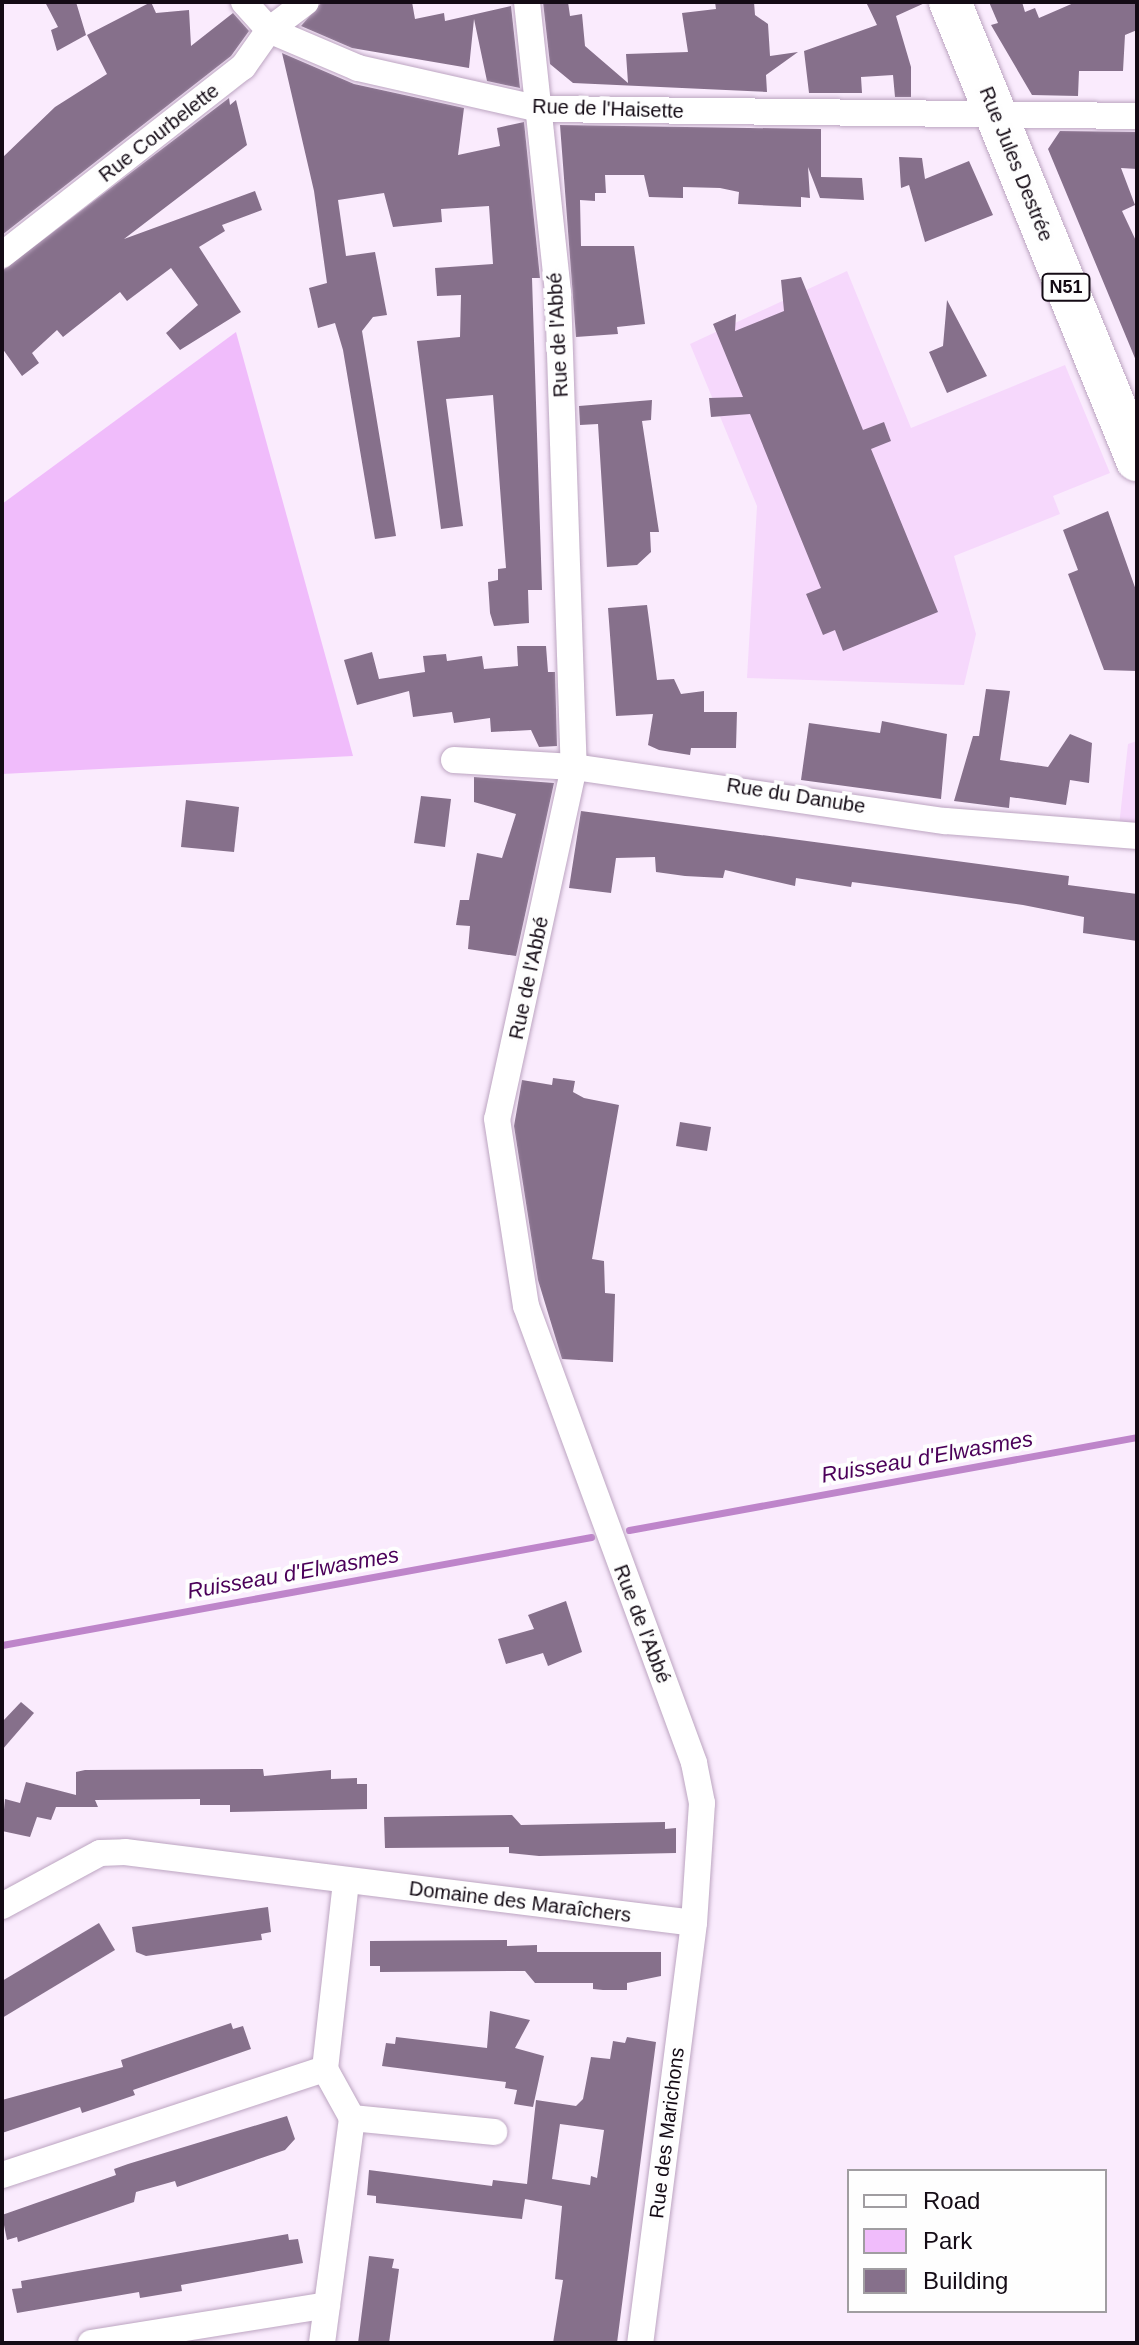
<!DOCTYPE html>
<meta charset="utf-8">
<style>
body{margin:0}
#map{position:relative;width:1139px;height:2345px;overflow:hidden;background:#faebfd;font-family:Helvetica,sans-serif}
div>[style]{position:absolute}
[style*='--x']{left:calc(var(--x)*1px);top:calc(var(--y)*1px);width:calc(var(--w)*1px);rotate:calc(var(--a)*1deg)}
.built>*{inset:0;background:#f6d8fc}
.green>*{inset:0;background:#f0bcfb}
.stream>*{height:7px;margin:-3.5px;padding:0 3.5px;transform-origin:3.5px;border-radius:3.5px;background:#be85ca}
.building>*{inset:0;background:#86708b}
.roads{filter:drop-shadow(0 0 2px #bca5c1) drop-shadow(0 0 2px #bca5c1)}
.street>*{height:26px;margin:-13px;padding:0 13px;transform-origin:13px;border-radius:13px;background:#fff}
.primary>*{height:42px;margin:-21px;padding:0 21px;transform-origin:21px;border-radius:21px;background:#fff}
span{translate:-50% -50%;white-space:nowrap;text-align:center;line-height:1.15;-webkit-text-stroke:8px #fefefe;paint-order:stroke}
.shield-label span{padding:2px 6px;background:#fefefe;border:2px solid;border-radius:6px;-webkit-text-stroke-width:0}
.shield-label{font-size:18px;color:#140b15;font-weight:700}
.street-label{font-size:20px;color:#140b15}
.water-label{font-size:22px;color:#4b0059;font-style:italic}
.frame{position:absolute;inset:0;border:4px solid #140b15;pointer-events:none}
.legend{position:absolute;left:847px;top:2169px;width:260px;height:144px;box-sizing:border-box;background:#fefefe;border:2px solid #a09da1;margin:0;padding:10px 14px;list-style:none;font-size:24px;color:#140b15}
.legend li{display:flex;align-items:center;gap:16px;height:40px}
.legend b{width:40px;border:2px solid #a09da1}
</style>
<div id="map">
<div class="built">
<i style="clip-path:polygon(847px 271px,911px 428px,1065px 365px,1110px 473px,1053px 496px,1060px 514px,954px 556px,976px 634px,964px 685px,747px 678px,757px 506px,690px 344px)"></i>
<i style="clip-path:polygon(1137px 741px,1137px 828px,1119px 826px,1128px 744px)"></i>
</div>
<div class="green">
<i style="clip-path:polygon(236px 332px,353px 756px,2px 774px,2px 504px)"></i>
</div>
<div class="stream">
<i style="--x:629;--y:1530;--w:516;--a:-10.37"></i>
<i style="--x:2;--y:1645;--w:599;--a:-10.39"></i>
</div>
<div class="building">
<i style="clip-path:polygon(45px 2px,76px 2px,86px 35px,57px 51px,51px 30px,58px 27px)"></i>
<i style="clip-path:polygon(151px 2px,156px 13px,189px 10px,191px 46px,233px 13px,249px 31px,231px 56px,2px 235px,2px 158px,55px 107px,107px 74px,87px 35px)"></i>
<i style="clip-path:polygon(322px 2px,412px 2px,415px 19px,444px 13px,445px 21px,511px 6px,520px 88px,487px 81px,474px 19px,469px 68px,352px 48px,301px 26px)"></i>
<i style="clip-path:polygon(543px 2px,568px 2px,570px 16px,582px 14px,585px 46px,628px 83px,626px 54px,688px 52px,682px 13px,716px 9px,715px 2px,754px 2px,755px 15px,768px 24px,770px 56px,798px 52px,766px 75px,767px 92px,573px 83px,550px 64px)"></i>
<i style="clip-path:polygon(866px 2px,927px 2px,896px 16px,911px 67px,911px 97px,895px 97px,893px 75px,861px 77px,862px 93px,809px 93px,804px 51px,877px 25px)"></i>
<i style="clip-path:polygon(989px 2px,1022px 2px,1025px 12px,1035px 8px,1039px 18px,1076px 2px,1137px 2px,1137px 30px,1125px 35px,1123px 71px,1079px 71px,1078px 96px,1032px 95px,991px 25px,998px 23px)"></i>
<i style="clip-path:polygon(282px 53px,354px 84px,464px 108px,458px 155px,500px 146px,497px 128px,524px 122px,540px 278px,532px 278px,542px 590px,528px 590px,529px 623px,494px 626px,490px 613px,488px 582px,498px 580px,498px 569px,506px 568px,493px 395px,446px 399px,463px 526px,441px 529px,417px 341px,460px 337px,461px 295px,437px 296px,435px 268px,493px 264px,489px 206px,441px 209px,442px 222px,393px 227px,384px 193px,338px 200px,346px 256px,375px 252px,387px 315px,373px 317px,362px 331px,396px 536px,375px 539px,343px 350px,335px 323px,318px 328px,309px 288px,327px 283px,314px 191px)"></i>
<i style="clip-path:polygon(229px 98px,230px 105px,236px 100px,247px 145px,124px 239px,255px 191px,262px 210px,222px 225px,225px 231px,199px 247px,241px 312px,180px 350px,166px 333px,198px 305px,171px 268px,127px 301px,120px 292px,63px 337px,57px 330px,32px 353px,39px 363px,22px 376px,2px 348px,2px 271px)"></i>
<i style="clip-path:polygon(560px 125px,821px 129px,821px 177px,862px 178px,864px 200px,820px 198px,808px 167px,810px 198px,801px 197px,801px 207px,738px 204px,739px 192px,720px 188px,683px 187px,683px 198px,649px 197px,644px 175px,605px 175px,606px 193px,595px 193px,595px 201px,580px 200px,581px 246px,634px 246px,645px 324px,617px 327px,618px 334px,576px 337px)"></i>
<i style="clip-path:polygon(1060px 131px,1137px 132px,1137px 169px,1121px 168px,1135px 205px,1122px 211px,1137px 243px,1137px 363px,1048px 149px)"></i>
<i style="clip-path:polygon(899px 157px,922px 158px,925px 179px,969px 161px,993px 215px,925px 242px,909px 185px,901px 188px)"></i>
<i style="clip-path:polygon(801px 277px,863px 430px,884px 422px,891px 441px,871px 449px,938px 612px,843px 651px,835px 630px,823px 635px,806px 594px,821px 588px,750px 414px,711px 417px,709px 398px,743px 397px,713px 324px,736px 314px,735px 331px,784px 311px,781px 280px)"></i>
<i style="clip-path:polygon(947px 300px,987px 376px,947px 393px,929px 352px,943px 346px)"></i>
<i style="clip-path:polygon(652px 400px,651px 420px,642px 421px,659px 532px,650px 532px,651px 552px,637px 565px,607px 567px,598px 424px,580px 425px,579px 406px)"></i>
<i style="clip-path:polygon(1108px 511px,1137px 593px,1137px 671px,1104px 670px,1068px 574px,1078px 570px,1063px 530px)"></i>
<i style="clip-path:polygon(647px 605px,657px 680px,674px 679px,681px 694px,704px 691px,704px 712px,737px 712px,736px 748px,691px 748px,690px 755px,659px 750px,648px 745px,653px 714px,616px 716px,608px 608px)"></i>
<i style="clip-path:polygon(517px 646px,546px 646px,548px 672px,555px 672px,557px 746px,539px 747px,531px 730px,491px 732px,490px 718px,454px 723px,452px 712px,413px 717px,409px 691px,357px 705px,344px 660px,372px 652px,379px 679px,425px 672px,423px 656px,446px 654px,447px 661px,482px 656px,484px 669px,518px 666px)"></i>
<i style="clip-path:polygon(986px 689px,1010px 691px,1000px 760px,1048px 767px,1070px 734px,1092px 743px,1089px 783px,1070px 780px,1066px 805px,1010px 797px,1009px 808px,954px 801px,973px 736px,979px 736px)"></i>
<i style="clip-path:polygon(882px 721px,947px 734px,941px 799px,801px 780px,809px 723px,880px 733px)"></i>
<i style="clip-path:polygon(474px 777px,554px 783px,516px 956px,468px 949px,470px 926px,456px 925px,460px 900px,469px 900px,477px 853px,502px 858px,516px 814px,474px 802px)"></i>
<i style="clip-path:polygon(421px 796px,451px 799px,445px 847px,414px 843px)"></i>
<i style="clip-path:polygon(186px 800px,239px 807px,234px 852px,181px 847px)"></i>
<i style="clip-path:polygon(581px 811px,1069px 876px,1068px 885px,1137px 894px,1137px 941px,1083px 933px,1084px 917px,1023px 905px,852px 882px,851px 887px,796px 878px,795px 886px,725px 870px,723px 878px,685px 876px,656px 872px,655px 857px,616px 858px,611px 893px,569px 888px)"></i>
<i style="clip-path:polygon(553px 1078px,575px 1081px,573px 1092px,584px 1098px,619px 1105px,592px 1259px,604px 1261px,605px 1293px,615px 1294px,613px 1362px,562px 1359px,538px 1280px,514px 1126px,522px 1080px,552px 1085px)"></i>
<i style="clip-path:polygon(680px 1122px,711px 1127px,707px 1151px,676px 1146px)"></i>
<i style="clip-path:polygon(566px 1601px,582px 1652px,548px 1666px,543px 1653px,506px 1664px,498px 1639px,534px 1629px,528px 1615px)"></i>
<i style="clip-path:polygon(21px 1702px,34px 1713px,2px 1750px,2px 1722px)"></i>
<i style="clip-path:polygon(263px 1769px,264px 1776px,331px 1770px,331px 1779px,357px 1778px,357px 1784px,367px 1784px,367px 1809px,230px 1812px,230px 1805px,200px 1805px,200px 1799px,95px 1800px,98px 1807px,56px 1807px,51px 1820px,37px 1817px,30px 1837px,2px 1831px,5px 1799px,20px 1803px,26px 1782px,76px 1795px,76px 1772px,85px 1770px)"></i>
<i style="clip-path:polygon(512px 1815px,521px 1825px,665px 1822px,665px 1829px,676px 1828px,676px 1853px,539px 1856px,509px 1853px,509px 1847px,385px 1848px,384px 1817px)"></i>
<i style="clip-path:polygon(268px 1907px,271px 1932px,261px 1934px,262px 1940px,146px 1956px,136px 1952px,132px 1927px)"></i>
<i style="clip-path:polygon(99px 1923px,115px 1950px,2px 2018px,2px 1981px)"></i>
<i style="clip-path:polygon(507px 1940px,507px 1946px,537px 1945px,537px 1952px,661px 1952px,661px 1976px,627px 1983px,627px 1990px,603px 1990px,593px 1989px,593px 1983px,535px 1983px,525px 1971px,380px 1972px,380px 1966px,370px 1966px,370px 1941px)"></i>
<i style="clip-path:polygon(490px 2011px,530px 2020px,515px 2048px,544px 2056px,533px 2107px,514px 2104px,517px 2090px,505px 2088px,506px 2082px,382px 2066px,386px 2043px,395px 2044px,396px 2037px,487px 2048px)"></i>
<i style="clip-path:polygon(231px 2023px,233px 2029px,243px 2026px,251px 2049px,133px 2090px,135px 2095px,109px 2104px,82px 2113px,80px 2107px,2px 2133px,2px 2100px,123px 2067px,121px 2060px)"></i>
<i style="clip-path:polygon(evenodd,627px 2037px,656px 2042px,617px 2343px,553px 2343px,563px 2280px,555px 2279px,562px 2206px,525px 2199px,522px 2219px,376px 2203px,376px 2196px,367px 2195px,369px 2170px,492px 2186px,493px 2180px,527px 2184px,536px 2100px,576px 2106px,583px 2099px,591px 2057px,610px 2059px,613px 2041px,625px 2043px,627px 2037px,560px 2124px,604px 2130px,597px 2178px,591px 2176px,590px 2185px,552px 2179px,560px 2124px)"></i>
<i style="clip-path:polygon(287px 2116px,295px 2139px,285px 2150px,177px 2187px,175px 2181px,136px 2192px,134px 2202px,18px 2242px,17px 2237px,7px 2240px,2px 2215px,116px 2175px,114px 2169px,128px 2164px)"></i>
<i style="clip-path:polygon(288px 2234px,289px 2240px,298px 2239px,303px 2263px,181px 2285px,182px 2291px,140px 2298px,139px 2292px,17px 2313px,12px 2289px,22px 2288px,21px 2281px)"></i>
<i style="clip-path:polygon(369px 2256px,394px 2259px,392px 2268px,399px 2269px,389px 2343px,358px 2343px)"></i>
</div>
<div class="roads">
<div class="street">
<i style="--x:244;--y:2;--w:38;--a:48"></i>
<i style="--x:269;--y:30;--w:97;--a:23.1"></i>
<i style="--x:358;--y:68;--w:187;--a:12.7"></i>
<i style="--x:540;--y:109;--w:597;--a:0.67"></i>
<i style="--x:527;--y:2;--w:293;--a:83.9"></i>
<i style="--x:558;--y:293;--w:474;--a:88.1"></i>
<i style="--x:574;--y:767;--w:360;--a:102.3"></i>
<i style="--x:497;--y:1119;--w:189;--a:81.2"></i>
<i style="--x:526;--y:1306;--w:487;--a:69.8"></i>
<i style="--x:694;--y:1763;--w:41;--a:78.7"></i>
<i style="--x:702;--y:1803;--w:120;--a:93.8"></i>
<i style="--x:694;--y:1923;--w:423;--a:97.3"></i>
<i style="--x:2;--y:255;--w:306;--a:-38"></i>
<i style="--x:243;--y:67;--w:45;--a:-54.9"></i>
<i style="--x:269;--y:30;--w:46;--a:-37.1"></i>
<i style="--x:454;--y:760;--w:120;--a:3.3"></i>
<i style="--x:574;--y:767;--w:376;--a:8.3"></i>
<i style="--x:946;--y:821;--w:192;--a:4.5"></i>
<i style="--x:2;--y:1906;--w:111;--a:-28.4"></i>
<i style="--x:100;--y:1853;--w:25;--a:-2"></i>
<i style="--x:125;--y:1852;--w:573;--a:7.11"></i>
<i style="--x:352;--y:2118;--w:143;--a:5.6"></i>
<i style="--x:2;--y:2175;--w:340;--a:-18.2"></i>
<i style="--x:91;--y:2343;--w:239;--a:-9.1"></i>
<i style="--x:322;--y:2343;--w:227;--a:-82.4"></i>
<i style="--x:352;--y:2118;--w:56;--a:-118.9"></i>
<i style="--x:325;--y:2069;--w:189;--a:-83.6"></i>
</div>
<div class="primary">
<i style="--x:950;--y:2;--w:495;--a:67.8"></i>
</div>
</div>
<div class="shield-label">
<span style="left:1066px;top:287px">N51</span>
</div>
<div class="street-label">
<span style="left:608px;top:109px;rotate:2deg">Rue de l'Haisette</span>
<span style="left:159px;top:133px;rotate:-38deg">Rue Courbelette</span>
<span style="left:1016px;top:164px;rotate:68deg">Rue Jules Destrée</span>
<span style="left:558px;top:335px;rotate:-93deg">Rue de l'Abbé</span>
<span style="left:796px;top:796px;rotate:9deg">Rue du Danube</span>
<span style="left:529px;top:978px;rotate:-78deg">Rue de l'Abbé</span>
<span style="left:642px;top:1624px;rotate:69deg">Rue de l'Abbé</span>
<span style="left:520px;top:1902px;rotate:7deg">Domaine des Maraîchers</span>
<span style="left:667px;top:2133px;rotate:-83deg">Rue des Marichons</span>
</div>
<div class="water-label">
<span style="left:927px;top:1457px;rotate:-10deg">Ruisseau d'Elwasmes</span>
<span style="left:293px;top:1573px;rotate:-10deg">Ruisseau d'Elwasmes</span>
</div>
<div class="frame"></div>
<ul class="legend">
<li><b style="height:10px;background:#fff"></b>Road</li>
<li><b style="height:22px;background:#f0bcfb"></b>Park</li>
<li><b style="height:22px;background:#86708b"></b>Building</li>
</ul>
</div>
